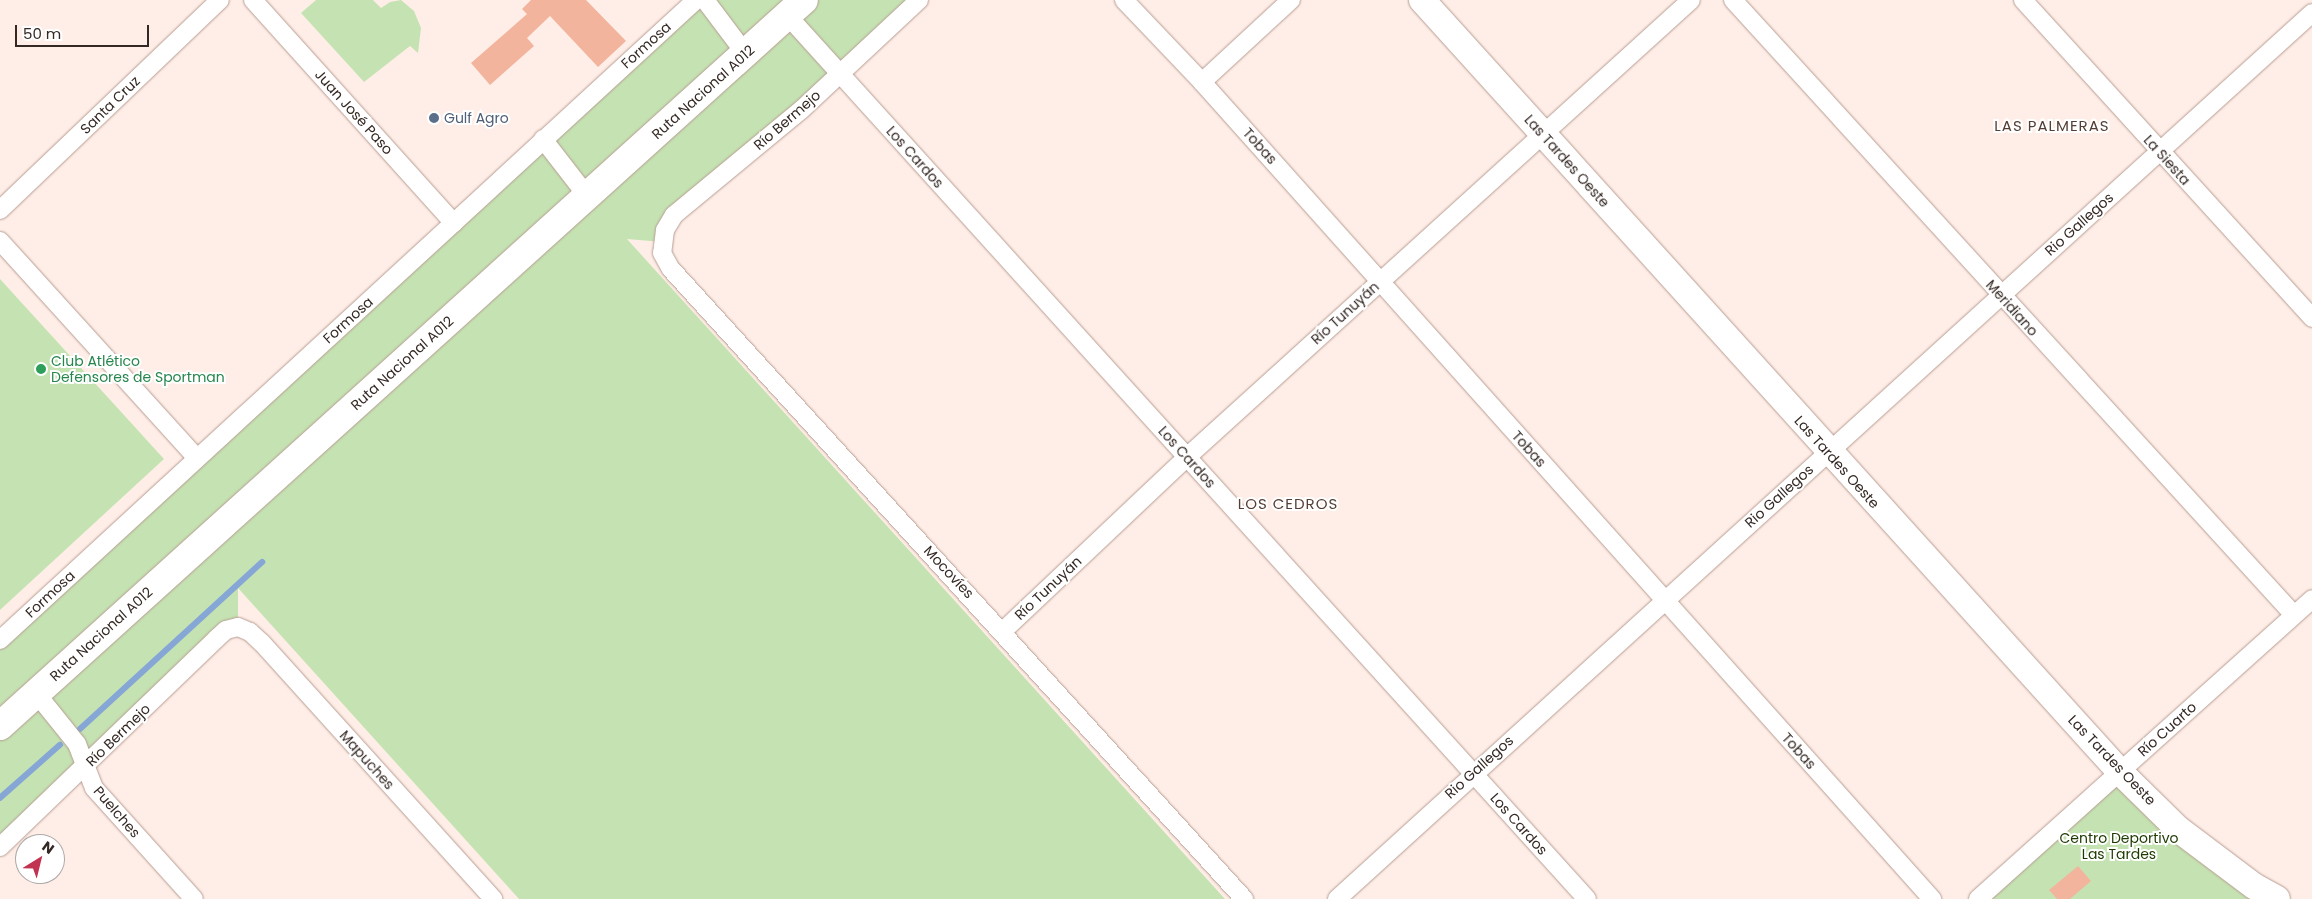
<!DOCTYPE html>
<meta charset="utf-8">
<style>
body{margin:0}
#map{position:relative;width:2312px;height:899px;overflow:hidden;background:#ffeee7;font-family:Poppins,sans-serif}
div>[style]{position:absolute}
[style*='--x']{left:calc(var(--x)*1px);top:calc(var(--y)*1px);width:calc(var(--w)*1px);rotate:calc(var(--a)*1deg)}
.green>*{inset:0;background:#c5e3b2}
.stream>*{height:5.5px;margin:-2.75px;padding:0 2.75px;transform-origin:2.75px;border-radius:2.75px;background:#86a6d6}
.building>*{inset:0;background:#f2b49c}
.roads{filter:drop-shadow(0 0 1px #b79d93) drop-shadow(0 0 1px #b79d93)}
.street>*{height:18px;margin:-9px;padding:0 9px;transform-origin:9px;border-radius:9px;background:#fff}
.secondary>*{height:26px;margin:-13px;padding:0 13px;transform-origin:13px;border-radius:13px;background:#fff}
.highway>*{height:28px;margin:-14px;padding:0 14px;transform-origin:14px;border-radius:14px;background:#fff}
.dots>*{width:14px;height:14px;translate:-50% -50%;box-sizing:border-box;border:2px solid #fff;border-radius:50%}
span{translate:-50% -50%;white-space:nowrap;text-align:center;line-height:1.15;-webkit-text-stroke:4px #fff;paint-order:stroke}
.street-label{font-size:14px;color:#332824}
.service-label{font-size:14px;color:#4e5e75}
.left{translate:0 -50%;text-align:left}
.leisure-label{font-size:14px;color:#27864d}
.park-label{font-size:14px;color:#1d3900}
.neighbourhood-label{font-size:15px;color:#543e35;letter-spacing:1px}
.north{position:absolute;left:15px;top:834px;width:50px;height:50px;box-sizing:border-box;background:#fff;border:1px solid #ada9a7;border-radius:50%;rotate:36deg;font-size:14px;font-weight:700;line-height:20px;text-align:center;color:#332824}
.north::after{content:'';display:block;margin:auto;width:18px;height:22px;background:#c23251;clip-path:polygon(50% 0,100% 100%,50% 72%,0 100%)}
.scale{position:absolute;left:15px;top:25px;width:134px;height:22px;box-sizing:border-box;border:2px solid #332824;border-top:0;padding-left:6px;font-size:15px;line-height:18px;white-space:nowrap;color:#332824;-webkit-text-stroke:4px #fff;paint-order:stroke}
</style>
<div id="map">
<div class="green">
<i style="clip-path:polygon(316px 0,373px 0,381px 8px,390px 2px,401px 0,414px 11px,421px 28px,418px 53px,410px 46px,364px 82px,301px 13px)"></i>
<i style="clip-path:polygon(696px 0,919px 0,674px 214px,662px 242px,627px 239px,1225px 899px,519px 899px,238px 588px,238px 627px,0 847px,0 640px)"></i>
<i style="clip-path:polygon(0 279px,164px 459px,0 610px)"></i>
<i style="clip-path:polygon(2120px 772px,2277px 899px,1978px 899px)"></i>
</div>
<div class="stream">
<i style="--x:80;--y:729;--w:247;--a:-42.5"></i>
<i style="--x:0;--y:798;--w:80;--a:-41.5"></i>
</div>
<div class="building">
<i style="clip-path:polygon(531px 0,586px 0,626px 41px,598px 67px,550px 16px,527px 38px,534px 46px,490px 85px,471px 63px,527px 14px,522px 9px)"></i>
<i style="clip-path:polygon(2078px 866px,2091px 881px,2070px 899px,2057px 899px,2049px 890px)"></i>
</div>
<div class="roads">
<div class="street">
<i style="--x:253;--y:0;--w:300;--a:48"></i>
<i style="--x:705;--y:0;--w:66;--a:53"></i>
<i style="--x:919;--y:0;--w:161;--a:137"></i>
<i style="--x:801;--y:110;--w:165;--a:140.4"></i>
<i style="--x:674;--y:215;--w:17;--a:121"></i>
<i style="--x:665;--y:230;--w:23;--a:97"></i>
<i style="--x:662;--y:253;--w:18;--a:61"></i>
<i style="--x:671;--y:269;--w:852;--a:47.71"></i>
<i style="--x:1124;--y:0;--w:113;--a:46.4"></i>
<i style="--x:1202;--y:82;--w:1096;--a:48.22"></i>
<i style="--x:1733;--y:0;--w:832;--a:47.63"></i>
<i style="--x:2023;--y:0;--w:430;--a:47.7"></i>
<i style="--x:787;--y:15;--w:1192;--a:47.86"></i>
<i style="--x:1202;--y:82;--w:121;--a:-42.7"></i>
<i style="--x:543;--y:139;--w:72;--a:52.3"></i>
<i style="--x:0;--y:210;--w:304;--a:-43.7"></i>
<i style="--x:0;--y:241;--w:293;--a:47.8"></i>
<i style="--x:1003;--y:631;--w:253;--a:-43.4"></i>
<i style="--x:1187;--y:457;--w:680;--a:-42.2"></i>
<i style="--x:0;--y:640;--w:946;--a:-42.6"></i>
<i style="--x:36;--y:693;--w:65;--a:51.2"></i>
<i style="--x:77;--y:744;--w:47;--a:68.9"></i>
<i style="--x:94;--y:788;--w:149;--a:48"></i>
<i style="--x:0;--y:847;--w:300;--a:-43.9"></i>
<i style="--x:216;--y:639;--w:13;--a:-42"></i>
<i style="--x:226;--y:630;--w:12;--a:-14"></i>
<i style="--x:238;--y:627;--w:13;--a:23"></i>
<i style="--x:250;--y:632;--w:16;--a:43"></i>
<i style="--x:262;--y:643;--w:345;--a:47.9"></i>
<i style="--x:1337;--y:899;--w:1317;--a:-42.26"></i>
<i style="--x:1978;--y:899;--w:449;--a:-41.9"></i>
</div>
<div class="secondary">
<i style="--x:1422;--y:0;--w:1041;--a:47.88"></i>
<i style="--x:2120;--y:772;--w:81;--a:44.5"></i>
<i style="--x:2178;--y:829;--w:95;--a:36.9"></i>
<i style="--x:2254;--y:886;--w:26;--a:29"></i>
</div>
<div class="highway">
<i style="--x:0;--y:726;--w:1083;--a:-42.08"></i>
</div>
</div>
<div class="dots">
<i style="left:434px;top:118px;background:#5c6f8a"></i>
<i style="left:41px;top:369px;background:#2e9e5b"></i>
</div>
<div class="street-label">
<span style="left:646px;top:45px;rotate:-42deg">Formosa</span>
<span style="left:703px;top:92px;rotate:-42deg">Ruta Nacional A012</span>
<span style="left:110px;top:105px;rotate:-44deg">Santa Cruz</span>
<span style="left:354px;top:112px;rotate:48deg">Juan José Paso</span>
<span style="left:787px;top:120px;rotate:-41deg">Río Bermejo</span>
<span style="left:1260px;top:146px;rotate:48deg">Tobas</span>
<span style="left:915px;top:157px;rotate:48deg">Los Cardos</span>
<span style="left:2167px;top:160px;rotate:48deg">La Siesta</span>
<span style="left:1567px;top:161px;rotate:48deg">Las Tardes Oeste</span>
<span style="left:2079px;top:224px;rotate:-42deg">Rio Gallegos</span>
<span style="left:2012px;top:308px;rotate:48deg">Meridiano</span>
<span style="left:1345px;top:313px;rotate:-42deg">Río Tunuyán</span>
<span style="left:348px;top:320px;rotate:-42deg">Formosa</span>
<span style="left:402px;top:363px;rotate:-42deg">Ruta Nacional A012</span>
<span style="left:1529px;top:449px;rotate:48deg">Tobas</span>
<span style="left:1187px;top:457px;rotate:48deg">Los Cardos</span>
<span style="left:1837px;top:462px;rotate:48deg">Las Tardes Oeste</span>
<span style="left:1779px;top:496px;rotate:-42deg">Rio Gallegos</span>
<span style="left:949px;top:572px;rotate:47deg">Mocovíes</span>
<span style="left:1048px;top:588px;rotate:-43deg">Río Tunuyán</span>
<span style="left:50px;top:594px;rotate:-43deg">Formosa</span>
<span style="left:101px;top:634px;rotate:-42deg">Ruta Nacional A012</span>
<span style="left:2167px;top:729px;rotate:-42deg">Río Cuarto</span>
<span style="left:118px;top:735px;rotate:-44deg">Río Bermejo</span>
<span style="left:1799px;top:751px;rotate:48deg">Tobas</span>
<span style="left:367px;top:760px;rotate:48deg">Mapuches</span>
<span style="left:2112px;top:760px;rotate:46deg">Las Tardes Oeste</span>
<span style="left:1479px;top:767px;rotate:-42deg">Rio Gallegos</span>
<span style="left:117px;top:812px;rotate:49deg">Puelches</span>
<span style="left:1519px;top:824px;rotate:48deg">Los Cardos</span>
</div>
<div class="service-label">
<span class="left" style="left:444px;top:118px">Gulf Agro</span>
</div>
<div class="leisure-label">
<span class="left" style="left:51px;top:369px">Club Atlético<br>Defensores de Sportman</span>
</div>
<div class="park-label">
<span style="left:2119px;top:846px">Centro Deportivo<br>Las Tardes</span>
</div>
<div class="neighbourhood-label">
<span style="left:2052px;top:126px">LAS PALMERAS</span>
<span style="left:1288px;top:504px">LOS CEDROS</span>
</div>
<div class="north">N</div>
<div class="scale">50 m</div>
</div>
